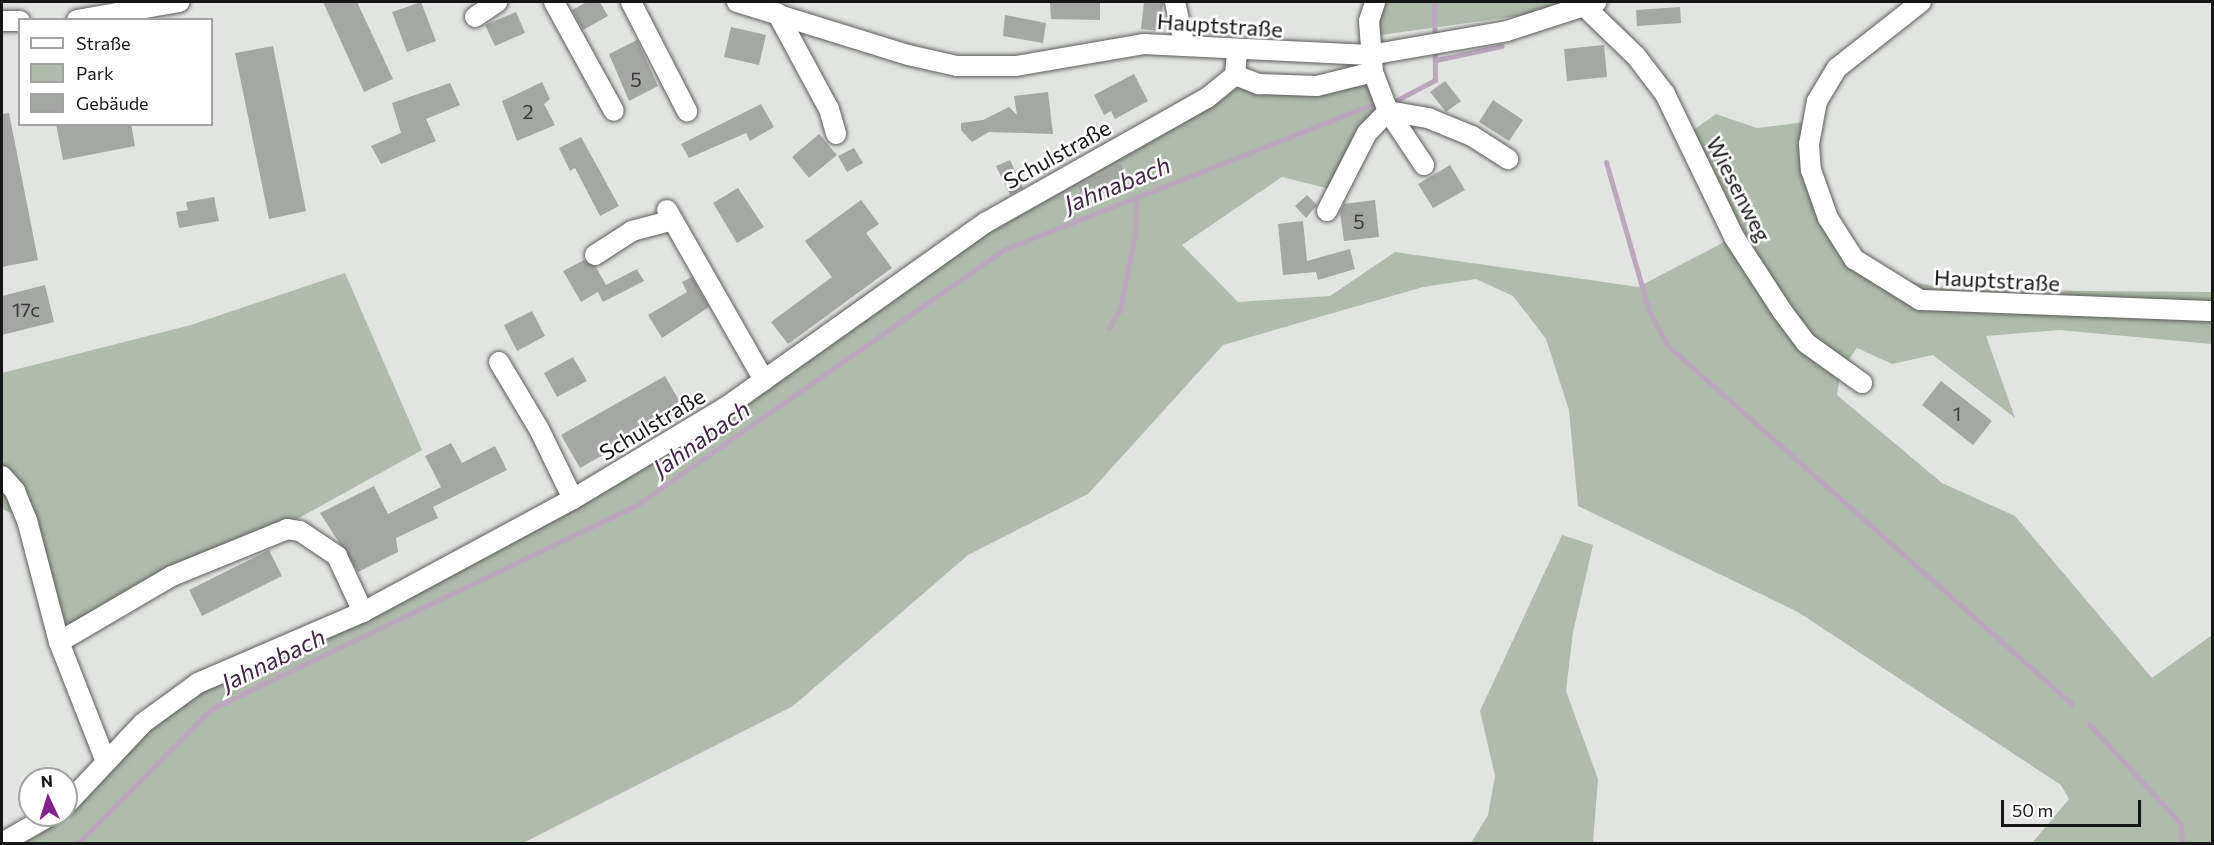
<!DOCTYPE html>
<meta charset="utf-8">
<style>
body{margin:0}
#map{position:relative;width:2214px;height:845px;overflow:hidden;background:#e2e4e1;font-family:Commissioner,sans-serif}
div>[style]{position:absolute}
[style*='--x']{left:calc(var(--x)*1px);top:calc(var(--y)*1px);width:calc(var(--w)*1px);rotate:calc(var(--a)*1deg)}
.green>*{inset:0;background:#afbbab}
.stream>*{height:5px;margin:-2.5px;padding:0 2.5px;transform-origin:2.5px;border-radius:2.5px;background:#bca7be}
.building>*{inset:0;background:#a5a7a4}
.roads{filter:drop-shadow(0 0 2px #5b5d5a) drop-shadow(0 0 2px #5b5d5a)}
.minor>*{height:20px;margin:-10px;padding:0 10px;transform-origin:10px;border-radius:10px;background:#fff}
span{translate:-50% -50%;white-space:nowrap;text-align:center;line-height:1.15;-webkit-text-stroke:5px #fff;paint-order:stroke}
.number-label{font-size:20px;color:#393a39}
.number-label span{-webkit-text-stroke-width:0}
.street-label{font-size:22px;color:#151615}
.water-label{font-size:24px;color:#442547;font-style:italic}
.frame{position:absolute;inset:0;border:3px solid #151615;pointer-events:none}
.legend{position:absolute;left:18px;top:18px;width:195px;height:108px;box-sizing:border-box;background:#fff;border:2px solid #a1a2a1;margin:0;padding:8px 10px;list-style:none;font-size:18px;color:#151615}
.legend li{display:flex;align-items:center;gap:12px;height:30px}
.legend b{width:30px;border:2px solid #a1a2a1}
.north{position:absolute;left:18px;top:767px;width:60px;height:60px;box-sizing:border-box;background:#fff;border:2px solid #a1a2a1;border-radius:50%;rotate:356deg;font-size:16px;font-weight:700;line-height:24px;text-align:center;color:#151615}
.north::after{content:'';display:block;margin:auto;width:21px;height:27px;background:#83228d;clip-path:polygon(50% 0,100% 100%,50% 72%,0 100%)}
.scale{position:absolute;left:2001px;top:800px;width:140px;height:27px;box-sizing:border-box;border:3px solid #151615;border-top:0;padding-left:8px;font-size:18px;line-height:21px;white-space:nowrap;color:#151615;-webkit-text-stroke:4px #fff;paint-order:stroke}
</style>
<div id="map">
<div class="green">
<i style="clip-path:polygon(1381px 2px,1566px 2px,1532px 14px,1381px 35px,1374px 27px)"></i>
<i style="clip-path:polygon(1373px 72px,1388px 111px,1338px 191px,1282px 177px,1182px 245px,1238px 302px,1330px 296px,1395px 252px,1638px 287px,1734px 237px,1685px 136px,1716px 114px,1757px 128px,1813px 121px,1809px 144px,1840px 239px,1897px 279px,1954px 290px,2212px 292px,2212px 344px,2059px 330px,1986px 336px,2015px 418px,1933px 355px,1892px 364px,1857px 348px,1841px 371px,1837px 395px,1942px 483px,2015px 516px,2152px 678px,2212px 635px,2212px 843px,2032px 843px,2069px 799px,2061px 785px,1798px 612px,1578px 506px,1569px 410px,1546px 339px,1513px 296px,1476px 279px,1423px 287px,1223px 345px,1088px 494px,968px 555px,793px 706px,523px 843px,2px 844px,51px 815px,66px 815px,66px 805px,198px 683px,573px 499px,867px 305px,1235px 75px,1259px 84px)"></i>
<i style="clip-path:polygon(345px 273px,422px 450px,270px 534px,59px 642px,27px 520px,2px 509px,2px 373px,191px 325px)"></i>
<i style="clip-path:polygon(1562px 535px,1593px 545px,1573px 632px,1566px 691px,1598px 779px,1593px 843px,1471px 843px,1488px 815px,1495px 776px,1480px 711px)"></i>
</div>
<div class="stream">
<i style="--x:1436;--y:60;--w:67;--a:-12"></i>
<i style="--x:1397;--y:100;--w:43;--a:-27.8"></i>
<i style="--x:1435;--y:80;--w:78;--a:-90.7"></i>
<i style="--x:1606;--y:162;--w:155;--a:73.9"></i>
<i style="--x:1649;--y:311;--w:38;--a:62"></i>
<i style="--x:1667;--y:345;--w:541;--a:41.55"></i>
<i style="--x:1109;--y:328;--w:22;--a:-60"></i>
<i style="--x:1120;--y:309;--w:77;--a:-78.8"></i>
<i style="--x:1135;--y:233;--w:37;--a:-88"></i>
<i style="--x:2089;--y:724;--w:136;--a:47.4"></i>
<i style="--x:2181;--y:824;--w:20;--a:87"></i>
<i style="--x:77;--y:844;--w:190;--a:-45.2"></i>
<i style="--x:211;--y:709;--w:474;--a:-25.6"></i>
<i style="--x:638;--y:504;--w:447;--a:-34.8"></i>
<i style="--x:1005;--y:249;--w:396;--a:-21.5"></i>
</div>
<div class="building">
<i style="clip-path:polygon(323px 2px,357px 2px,393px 79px,364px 92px)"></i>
<i style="clip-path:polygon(421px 2px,436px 41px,407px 52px,392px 12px)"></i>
<i style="clip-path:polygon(587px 2px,600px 2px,608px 16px,583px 30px,572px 10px)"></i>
<i style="clip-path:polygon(1050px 2px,1100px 2px,1100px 20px,1051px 19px)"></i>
<i style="clip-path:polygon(1144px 2px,1163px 2px,1161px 31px,1141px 29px)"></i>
<i style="clip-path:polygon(1680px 7px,1681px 23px,1637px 26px,1636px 10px)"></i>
<i style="clip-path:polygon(516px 12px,525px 33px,495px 46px,485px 25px)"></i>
<i style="clip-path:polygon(1005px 15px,1046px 23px,1043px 43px,1003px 36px)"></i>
<i style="clip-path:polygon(731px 27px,766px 35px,759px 65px,724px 57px)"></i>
<i style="clip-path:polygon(637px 40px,658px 86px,629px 101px,609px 54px)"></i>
<i style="clip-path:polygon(1604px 45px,1607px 77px,1567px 81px,1564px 49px)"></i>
<i style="clip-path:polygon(273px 46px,306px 211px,269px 219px,235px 53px)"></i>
<i style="clip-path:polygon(1134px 74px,1148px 101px,1115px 119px,1111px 111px,1104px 115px,1094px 95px)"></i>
<i style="clip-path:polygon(1445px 81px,1461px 101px,1446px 112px,1430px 92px)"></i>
<i style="clip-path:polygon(542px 82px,550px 99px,544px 104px,555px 125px,517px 141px,502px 101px)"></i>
<i style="clip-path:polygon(450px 83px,460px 105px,426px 119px,436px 141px,381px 164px,371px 146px,401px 133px,392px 103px)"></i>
<i style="clip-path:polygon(1048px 92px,1053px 134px,989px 132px,972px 142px,961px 130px,961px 123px,983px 120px,1009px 107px,1017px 115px,1014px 96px)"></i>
<i style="clip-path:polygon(1493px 100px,1523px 120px,1509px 141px,1479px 122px)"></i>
<i style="clip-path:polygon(761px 104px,774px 127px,750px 141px,746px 133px,689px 158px,681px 144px)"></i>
<i style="clip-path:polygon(9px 113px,38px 260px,2px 267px,2px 114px)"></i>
<i style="clip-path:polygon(56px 124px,131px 124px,135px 146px,63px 160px)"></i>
<i style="clip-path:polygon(819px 134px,837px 155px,809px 178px,792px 157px)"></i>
<i style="clip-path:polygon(581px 137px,619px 206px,600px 216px,575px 168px,570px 171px,559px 148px)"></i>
<i style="clip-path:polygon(854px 148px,863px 163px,847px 172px,838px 156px)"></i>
<i style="clip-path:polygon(1010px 160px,1023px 188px,1010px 195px,996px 166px)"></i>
<i style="clip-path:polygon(1121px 164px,1129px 180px,1086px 202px,1078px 186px)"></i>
<i style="clip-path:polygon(1450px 165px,1465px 190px,1433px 208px,1418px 184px)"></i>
<i style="clip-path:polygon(738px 188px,764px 227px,737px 243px,713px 203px)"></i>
<i style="clip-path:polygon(1307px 195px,1317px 205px,1306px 218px,1295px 206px)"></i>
<i style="clip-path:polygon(214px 197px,219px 221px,179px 228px,176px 212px,188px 210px,186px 202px)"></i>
<i style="clip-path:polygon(861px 200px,879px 224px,866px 233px,892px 268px,788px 344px,771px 322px,832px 277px,805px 241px)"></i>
<i style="clip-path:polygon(1375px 200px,1379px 237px,1344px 241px,1340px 212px,1344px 204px)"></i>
<i style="clip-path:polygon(1303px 221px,1307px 261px,1350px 249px,1355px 269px,1318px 280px,1316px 272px,1283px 275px,1278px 224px)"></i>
<i style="clip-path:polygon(584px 260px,596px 267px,606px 285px,637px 269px,644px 281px,603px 302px,598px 292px,581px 302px,563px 271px)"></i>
<i style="clip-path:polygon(692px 277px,709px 307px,662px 338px,648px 315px,687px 292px,682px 282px)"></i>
<i style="clip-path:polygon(45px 285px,54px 322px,2px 335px,2px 296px)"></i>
<i style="clip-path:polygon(532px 311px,545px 336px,517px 351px,504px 325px)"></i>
<i style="clip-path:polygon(573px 357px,587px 381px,557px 397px,544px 373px)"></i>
<i style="clip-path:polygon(665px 376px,684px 409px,580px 468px,561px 435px)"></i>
<i style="clip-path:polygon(1941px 381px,1992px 421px,1973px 445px,1922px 405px)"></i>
<i style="clip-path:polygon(451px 443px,462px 463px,495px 446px,507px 470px,433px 507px,438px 518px,396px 538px,398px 552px,358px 572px,320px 513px,374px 486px,388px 514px,441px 487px,425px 456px)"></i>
<i style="clip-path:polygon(269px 550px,282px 576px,202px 616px,189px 590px)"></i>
</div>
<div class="roads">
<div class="minor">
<i style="--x:554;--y:2;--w:124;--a:61.2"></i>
<i style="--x:631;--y:2;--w:123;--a:62.8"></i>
<i style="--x:737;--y:2;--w:179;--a:17.2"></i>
<i style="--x:908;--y:55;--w:50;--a:12.7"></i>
<i style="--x:957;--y:66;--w:59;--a:0"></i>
<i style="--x:1016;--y:66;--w:129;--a:-9.8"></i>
<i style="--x:1143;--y:44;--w:227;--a:2.8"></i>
<i style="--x:1370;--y:55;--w:139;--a:-9.9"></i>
<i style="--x:1507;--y:31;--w:94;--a:-18"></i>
<i style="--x:1175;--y:2;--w:42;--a:77.6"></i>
<i style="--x:1921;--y:2;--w:107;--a:141.8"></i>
<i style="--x:1837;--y:68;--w:39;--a:121"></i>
<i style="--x:1817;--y:101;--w:44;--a:100.5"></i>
<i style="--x:1809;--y:144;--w:26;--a:86"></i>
<i style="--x:1811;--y:170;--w:51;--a:70.5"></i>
<i style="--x:1828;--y:218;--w:49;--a:57.6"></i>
<i style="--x:1854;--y:259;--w:78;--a:31.8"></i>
<i style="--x:1920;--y:300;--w:292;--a:2.2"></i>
<i style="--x:1584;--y:6;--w:72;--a:43.9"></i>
<i style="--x:1636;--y:56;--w:48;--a:52.7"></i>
<i style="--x:1665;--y:94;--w:159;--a:64.2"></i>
<i style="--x:1734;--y:237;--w:88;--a:57"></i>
<i style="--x:1782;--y:311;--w:40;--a:53"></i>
<i style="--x:1806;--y:343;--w:69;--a:35.5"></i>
<i style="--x:777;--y:13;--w:109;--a:61.6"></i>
<i style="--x:829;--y:109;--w:26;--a:74"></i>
<i style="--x:475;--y:17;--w:27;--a:-34"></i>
<i style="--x:77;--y:20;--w:104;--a:-10"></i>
<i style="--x:2;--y:21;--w:18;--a:0"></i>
<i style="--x:1373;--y:72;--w:42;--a:69"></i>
<i style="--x:1388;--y:111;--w:65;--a:56.3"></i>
<i style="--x:1235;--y:75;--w:26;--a:21"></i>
<i style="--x:1259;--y:84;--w:58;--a:2"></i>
<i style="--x:1317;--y:86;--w:58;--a:-14"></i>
<i style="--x:1373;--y:72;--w:51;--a:-94.5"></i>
<i style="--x:1369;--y:21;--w:20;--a:-72"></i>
<i style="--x:667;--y:210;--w:196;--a:60.3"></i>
<i style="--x:1327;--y:211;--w:88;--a:-62.9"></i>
<i style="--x:1367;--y:133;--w:30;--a:-46"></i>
<i style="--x:1388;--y:111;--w:41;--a:9.9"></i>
<i style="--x:1428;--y:118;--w:48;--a:22.2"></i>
<i style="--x:1472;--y:136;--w:43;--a:32.6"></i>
<i style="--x:595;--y:255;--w:44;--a:-33"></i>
<i style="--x:632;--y:231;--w:42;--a:-15"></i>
<i style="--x:499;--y:362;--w:78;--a:59.2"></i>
<i style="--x:539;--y:429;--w:78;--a:64.1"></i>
<i style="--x:2;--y:476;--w:20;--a:49"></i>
<i style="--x:15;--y:491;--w:31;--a:68"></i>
<i style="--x:27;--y:520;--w:126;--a:75.3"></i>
<i style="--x:59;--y:642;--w:129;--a:68.6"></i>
<i style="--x:59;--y:642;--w:131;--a:-30.3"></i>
<i style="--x:172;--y:576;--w:124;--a:-22.2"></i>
<i style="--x:287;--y:529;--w:13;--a:9"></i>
<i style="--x:300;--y:531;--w:45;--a:34"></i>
<i style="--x:337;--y:556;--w:62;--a:65.1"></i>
<i style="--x:66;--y:805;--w:112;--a:-46.8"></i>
<i style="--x:143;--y:723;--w:68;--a:-36"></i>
<i style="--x:198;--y:683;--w:180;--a:-23.3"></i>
<i style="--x:363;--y:612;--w:238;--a:-28.3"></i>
<i style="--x:573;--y:499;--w:179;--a:-31"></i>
<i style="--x:726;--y:407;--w:318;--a:-35.4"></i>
<i style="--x:985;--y:223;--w:255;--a:-29.4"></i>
<i style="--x:1207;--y:98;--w:36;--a:-39"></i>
<i style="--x:1235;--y:75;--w:25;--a:-85"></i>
<i style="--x:2;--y:843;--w:56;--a:-29.7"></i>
</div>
</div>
<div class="number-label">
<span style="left:636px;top:79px">5</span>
<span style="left:528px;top:111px">2</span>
<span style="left:1359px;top:221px">5</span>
<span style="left:26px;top:309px">17c</span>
<span style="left:1957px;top:413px">1</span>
</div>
<div class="street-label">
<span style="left:1220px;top:25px;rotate:4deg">Hauptstraße</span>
<span style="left:1057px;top:154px;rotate:-29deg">Schulstraße</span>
<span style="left:1739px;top:189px;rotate:63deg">Wiesenweg</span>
<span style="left:1997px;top:280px;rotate:3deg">Hauptstraße</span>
<span style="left:652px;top:424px;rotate:-31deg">Schulstraße</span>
</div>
<div class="water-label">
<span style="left:1117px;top:184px;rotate:-22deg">Jahnabach</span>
<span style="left:701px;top:438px;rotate:-35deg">Jahnabach</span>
<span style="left:273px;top:659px;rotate:-26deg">Jahnabach</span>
</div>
<div class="frame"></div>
<ul class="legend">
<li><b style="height:8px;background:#fff"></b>Straße</li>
<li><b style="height:16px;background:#afbbab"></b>Park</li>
<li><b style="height:16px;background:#a5a7a4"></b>Gebäude</li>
</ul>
<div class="north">N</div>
<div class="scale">50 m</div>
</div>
